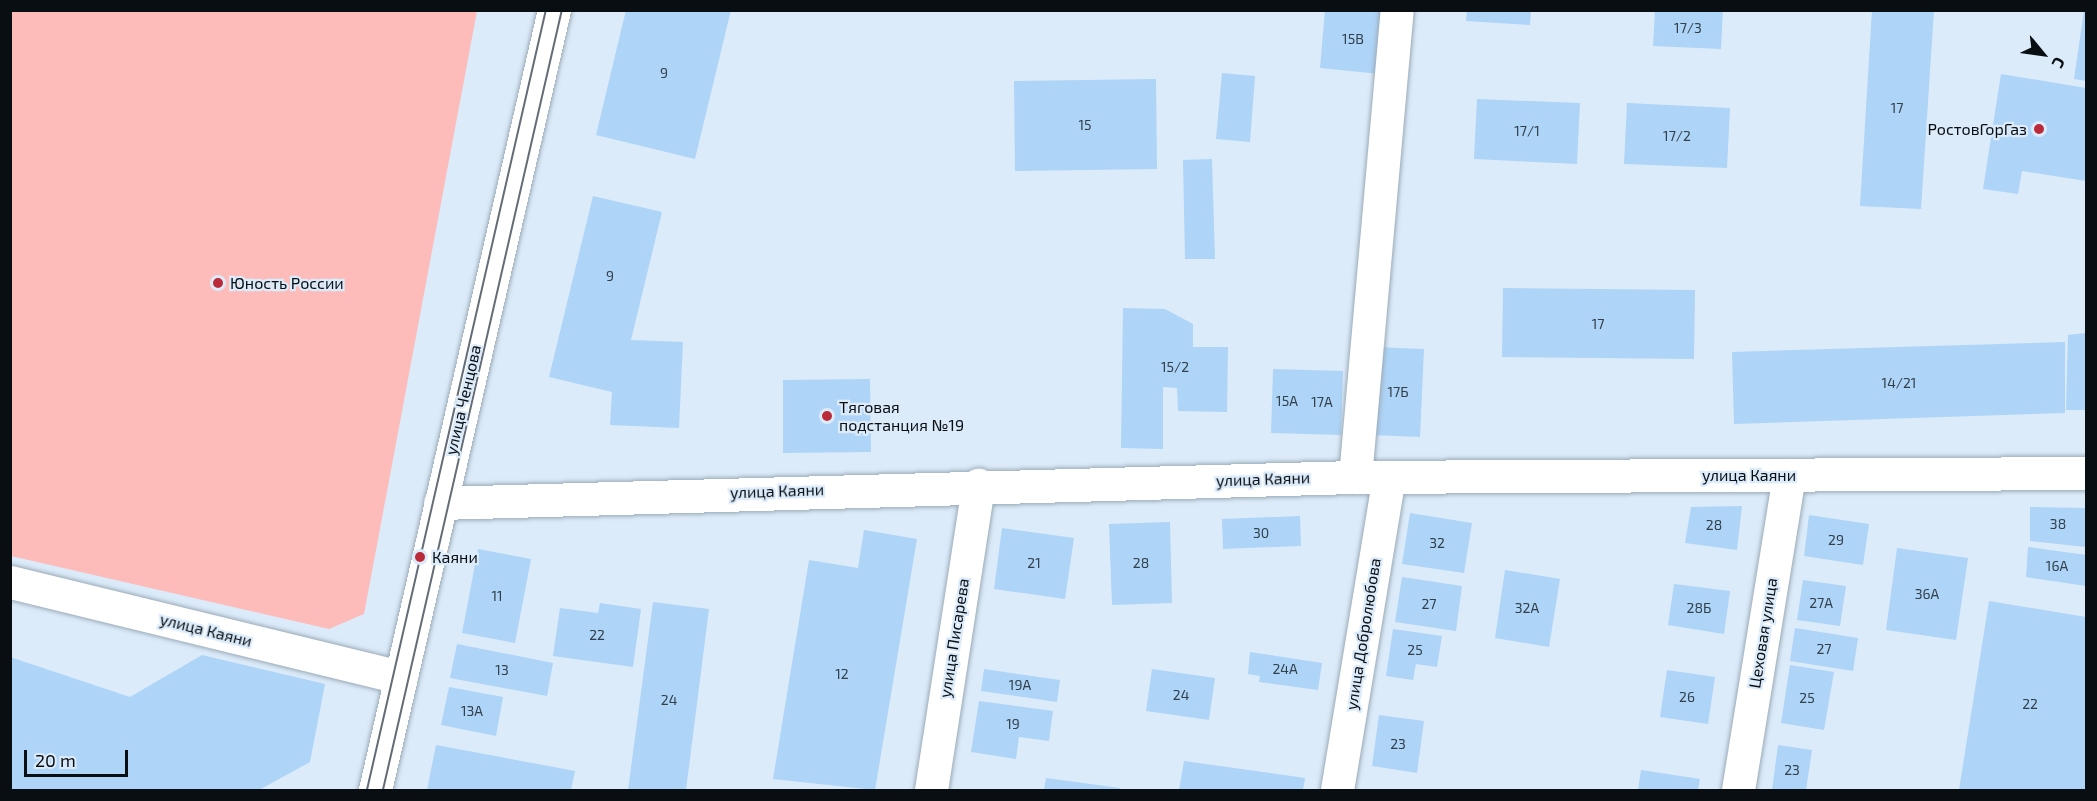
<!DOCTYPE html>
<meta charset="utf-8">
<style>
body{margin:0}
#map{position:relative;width:2097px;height:801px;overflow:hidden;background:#dcebfa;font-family:"Exo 2",sans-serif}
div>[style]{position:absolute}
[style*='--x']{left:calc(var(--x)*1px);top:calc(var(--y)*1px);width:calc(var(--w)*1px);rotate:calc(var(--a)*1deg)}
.green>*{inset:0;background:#fdbbb9}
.building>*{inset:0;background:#aed4f7}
.roads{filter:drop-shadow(0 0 2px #9baab7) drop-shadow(0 0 2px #9baab7)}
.minor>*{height:33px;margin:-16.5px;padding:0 16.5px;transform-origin:16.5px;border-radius:16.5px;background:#fff}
.tram>*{height:1.5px;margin:-0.75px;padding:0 0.75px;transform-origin:0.75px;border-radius:0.75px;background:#646d77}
.dots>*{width:16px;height:16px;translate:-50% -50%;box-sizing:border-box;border:3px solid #dcebfa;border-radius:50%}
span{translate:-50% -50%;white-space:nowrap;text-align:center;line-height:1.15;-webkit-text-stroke:4.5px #dcebfa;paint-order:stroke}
.number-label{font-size:14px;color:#32404c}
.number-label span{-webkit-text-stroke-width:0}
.poi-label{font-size:16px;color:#090e13}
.right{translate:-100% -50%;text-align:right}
.left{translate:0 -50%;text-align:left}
.street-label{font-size:16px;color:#090e13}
.frame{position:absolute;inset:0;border:12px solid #090e13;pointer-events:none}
.north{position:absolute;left:2013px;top:24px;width:60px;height:60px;-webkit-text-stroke:4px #dcebfa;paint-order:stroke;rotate:119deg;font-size:16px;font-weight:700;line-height:24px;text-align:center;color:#090e13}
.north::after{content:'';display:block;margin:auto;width:21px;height:27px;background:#090e13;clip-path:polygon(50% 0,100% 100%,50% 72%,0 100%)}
.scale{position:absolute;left:24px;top:750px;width:104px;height:27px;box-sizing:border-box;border:3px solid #090e13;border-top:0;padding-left:8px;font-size:18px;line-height:21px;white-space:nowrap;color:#090e13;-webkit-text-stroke:4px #dcebfa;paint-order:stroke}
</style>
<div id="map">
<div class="green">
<i style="clip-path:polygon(11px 10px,477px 11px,364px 614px,329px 629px,11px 556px)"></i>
</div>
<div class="building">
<i style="clip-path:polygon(626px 10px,731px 10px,695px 159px,596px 135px)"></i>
<i style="clip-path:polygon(1325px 10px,1386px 10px,1380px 74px,1320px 68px)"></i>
<i style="clip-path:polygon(1467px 10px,1531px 10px,1530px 25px,1466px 21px)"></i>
<i style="clip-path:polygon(1655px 10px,1723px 10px,1721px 49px,1653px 46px)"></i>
<i style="clip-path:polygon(1872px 10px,1934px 10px,1921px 209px,1860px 206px)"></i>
<i style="clip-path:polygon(2084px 10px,2086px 10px,2086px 81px,2074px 79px)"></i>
<i style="clip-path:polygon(1222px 73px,1255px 76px,1250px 142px,1216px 139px)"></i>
<i style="clip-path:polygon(2001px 74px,2086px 88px,2086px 181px,2022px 171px,2018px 194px,1983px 189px)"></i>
<i style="clip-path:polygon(1156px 79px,1157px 169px,1015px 171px,1014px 81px)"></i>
<i style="clip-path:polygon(1477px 99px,1580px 103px,1577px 164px,1474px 159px)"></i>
<i style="clip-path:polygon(1627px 103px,1730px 108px,1727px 168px,1624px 164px)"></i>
<i style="clip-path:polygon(1212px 159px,1215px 259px,1185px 259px,1183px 160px)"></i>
<i style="clip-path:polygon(593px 196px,662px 212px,631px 340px,683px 342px,679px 428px,610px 425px,612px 392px,549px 377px)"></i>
<i style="clip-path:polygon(1503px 288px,1695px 290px,1694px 359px,1502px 357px)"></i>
<i style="clip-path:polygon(1123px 308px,1165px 309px,1193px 324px,1193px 347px,1228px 347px,1227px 412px,1178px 411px,1177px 388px,1163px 387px,1163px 449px,1121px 448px)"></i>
<i style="clip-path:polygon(2086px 333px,2086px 410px,2066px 410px,2068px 335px)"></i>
<i style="clip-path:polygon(2065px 342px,2065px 413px,1734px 424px,1732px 352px)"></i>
<i style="clip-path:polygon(1375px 347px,1424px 349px,1420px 437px,1371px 435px)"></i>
<i style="clip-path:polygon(1273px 369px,1343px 371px,1341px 435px,1271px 433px)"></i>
<i style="clip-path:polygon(870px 379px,871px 452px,783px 453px,783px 380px)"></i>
<i style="clip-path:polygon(1742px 506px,1737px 550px,1685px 543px,1691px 507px)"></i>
<i style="clip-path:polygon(2030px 507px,2086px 508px,2086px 547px,2030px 541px)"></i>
<i style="clip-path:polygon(1410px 513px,1472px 523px,1464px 573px,1402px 564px)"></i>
<i style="clip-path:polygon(1809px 515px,1869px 524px,1863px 565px,1804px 556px)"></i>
<i style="clip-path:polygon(1300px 516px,1301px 546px,1223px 549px,1222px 519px)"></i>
<i style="clip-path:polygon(1170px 522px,1172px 603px,1112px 605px,1109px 524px)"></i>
<i style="clip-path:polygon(1002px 528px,1074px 538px,1065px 599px,994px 589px)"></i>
<i style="clip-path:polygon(864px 530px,917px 539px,875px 790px,773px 779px,809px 560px,858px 568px)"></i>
<i style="clip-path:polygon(2028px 547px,2086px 555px,2086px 586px,2026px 577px)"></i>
<i style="clip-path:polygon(1897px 548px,1968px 558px,1956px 640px,1886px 630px)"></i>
<i style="clip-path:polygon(478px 549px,531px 559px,515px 643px,462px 633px)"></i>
<i style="clip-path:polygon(1505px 570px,1560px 579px,1549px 647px,1495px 638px)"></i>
<i style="clip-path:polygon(1402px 577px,1462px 586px,1456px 631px,1395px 622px)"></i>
<i style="clip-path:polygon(1803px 580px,1846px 586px,1840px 626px,1797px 620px)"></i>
<i style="clip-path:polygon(1674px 584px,1730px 591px,1724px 634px,1668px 625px)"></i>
<i style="clip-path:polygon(1989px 601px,2086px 617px,2086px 790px,1959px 790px)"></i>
<i style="clip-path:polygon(653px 602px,709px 609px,686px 790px,628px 790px)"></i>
<i style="clip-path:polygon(600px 603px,641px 609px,633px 667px,553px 656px,560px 608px,598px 613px)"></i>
<i style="clip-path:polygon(1795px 628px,1858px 638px,1853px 671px,1790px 661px)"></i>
<i style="clip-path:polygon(1393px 629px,1442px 636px,1437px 667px,1416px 664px,1413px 680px,1386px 676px)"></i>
<i style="clip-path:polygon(457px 644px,553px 663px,547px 696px,450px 678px)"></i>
<i style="clip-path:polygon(1250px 652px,1322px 663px,1318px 690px,1259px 682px,1260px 676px,1248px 674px)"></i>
<i style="clip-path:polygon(202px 655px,325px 684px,310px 762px,259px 790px,10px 790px,10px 657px,130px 697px)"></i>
<i style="clip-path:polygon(1790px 665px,1834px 672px,1824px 730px,1781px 723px)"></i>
<i style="clip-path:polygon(984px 669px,1060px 680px,1057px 702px,981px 691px)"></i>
<i style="clip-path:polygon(1152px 669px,1215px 678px,1209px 720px,1146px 711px)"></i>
<i style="clip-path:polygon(1667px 670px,1715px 677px,1708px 724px,1660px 717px)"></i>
<i style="clip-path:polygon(449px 687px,503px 697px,496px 736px,441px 725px)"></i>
<i style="clip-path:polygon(979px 701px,1053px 711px,1049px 741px,1019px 737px,1016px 759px,971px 752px)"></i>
<i style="clip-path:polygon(1379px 715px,1424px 721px,1417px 773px,1372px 766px)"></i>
<i style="clip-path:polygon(436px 745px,575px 771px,571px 790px,427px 790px)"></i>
<i style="clip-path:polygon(1778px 745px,1812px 750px,1806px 790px,1772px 790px)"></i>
<i style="clip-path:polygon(1184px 761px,1305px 778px,1303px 790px,1179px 790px)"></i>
<i style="clip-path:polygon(1641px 770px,1700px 779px,1698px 790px,1638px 790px)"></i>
<i style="clip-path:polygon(1046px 778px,1120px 788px,1120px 790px,1044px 790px)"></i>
</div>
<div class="roads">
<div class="minor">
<i style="--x:1355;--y:477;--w:469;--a:-84.9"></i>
<i style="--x:440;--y:503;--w:915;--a:-1.63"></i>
<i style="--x:1355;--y:477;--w:731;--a:-0.31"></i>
<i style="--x:10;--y:582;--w:402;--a:13.7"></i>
<i style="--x:375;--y:790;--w:800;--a:-77.08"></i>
<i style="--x:931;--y:790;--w:309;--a:-81.2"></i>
<i style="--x:1337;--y:790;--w:317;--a:-80.6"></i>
<i style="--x:1738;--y:790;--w:319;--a:-80.8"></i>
</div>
</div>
<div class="tram">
<i style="--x:367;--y:790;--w:800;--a:-77.08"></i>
<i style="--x:383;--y:790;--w:800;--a:-77.08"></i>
</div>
<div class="dots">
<i style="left:2039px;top:129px;background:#bb2a39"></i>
<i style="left:218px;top:283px;background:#bb2a39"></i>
<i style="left:827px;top:416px;background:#bb2a39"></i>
<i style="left:420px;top:557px;background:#bb2a39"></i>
</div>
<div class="number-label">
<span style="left:1688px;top:28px">17/3</span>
<span style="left:1353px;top:39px">15В</span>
<span style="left:664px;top:73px">9</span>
<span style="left:1897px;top:108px">17</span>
<span style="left:1085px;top:125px">15</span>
<span style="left:1527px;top:131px">17/1</span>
<span style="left:1677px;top:136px">17/2</span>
<span style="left:610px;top:276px">9</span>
<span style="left:1598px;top:324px">17</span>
<span style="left:1175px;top:367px">15/2</span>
<span style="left:1899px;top:383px">14/21</span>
<span style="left:1398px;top:392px">17Б</span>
<span style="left:1287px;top:401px">15А</span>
<span style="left:1322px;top:402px">17А</span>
<span style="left:2058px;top:524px">38</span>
<span style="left:1714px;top:525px">28</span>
<span style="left:1261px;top:533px">30</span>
<span style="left:1836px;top:540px">29</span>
<span style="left:1437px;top:543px">32</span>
<span style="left:1034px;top:563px">21</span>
<span style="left:1141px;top:563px">28</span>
<span style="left:2057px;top:566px">16А</span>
<span style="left:1927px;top:594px">36А</span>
<span style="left:497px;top:596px">11</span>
<span style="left:1821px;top:603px">27А</span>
<span style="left:1429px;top:604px">27</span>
<span style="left:1527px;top:608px">32А</span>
<span style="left:1699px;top:608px">28Б</span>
<span style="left:597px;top:635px">22</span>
<span style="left:1824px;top:649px">27</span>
<span style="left:1415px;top:650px">25</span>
<span style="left:1285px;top:669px">24А</span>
<span style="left:502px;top:670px">13</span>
<span style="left:842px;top:674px">12</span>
<span style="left:1020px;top:685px">19А</span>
<span style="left:1181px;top:695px">24</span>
<span style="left:1687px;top:697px">26</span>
<span style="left:1807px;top:698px">25</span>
<span style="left:669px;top:700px">24</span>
<span style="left:2030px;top:704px">22</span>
<span style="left:472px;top:711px">13А</span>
<span style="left:1013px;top:724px">19</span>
<span style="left:1398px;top:744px">23</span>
<span style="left:1792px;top:770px">23</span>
</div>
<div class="poi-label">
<span class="right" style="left:2027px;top:129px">РостовГорГаз</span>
<span class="left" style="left:230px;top:283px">Юность России</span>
<span class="left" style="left:839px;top:416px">Тяговая<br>подстанция №19</span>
<span class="left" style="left:432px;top:557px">Каяни</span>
</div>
<div class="street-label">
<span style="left:463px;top:400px;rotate:-77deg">улица Ченцова</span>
<span style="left:1749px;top:475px">улица Каяни</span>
<span style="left:1263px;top:479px;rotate:-2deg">улица Каяни</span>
<span style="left:777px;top:491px;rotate:-2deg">улица Каяни</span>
<span style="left:206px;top:630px;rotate:14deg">улица Каяни</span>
<span style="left:1763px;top:633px;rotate:-81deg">Цеховая улица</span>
<span style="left:1363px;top:634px;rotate:-81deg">улица Добролюбова</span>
<span style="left:954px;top:638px;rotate:-81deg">улица Писарева</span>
</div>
<div class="frame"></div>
<div class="north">С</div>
<div class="scale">20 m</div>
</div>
